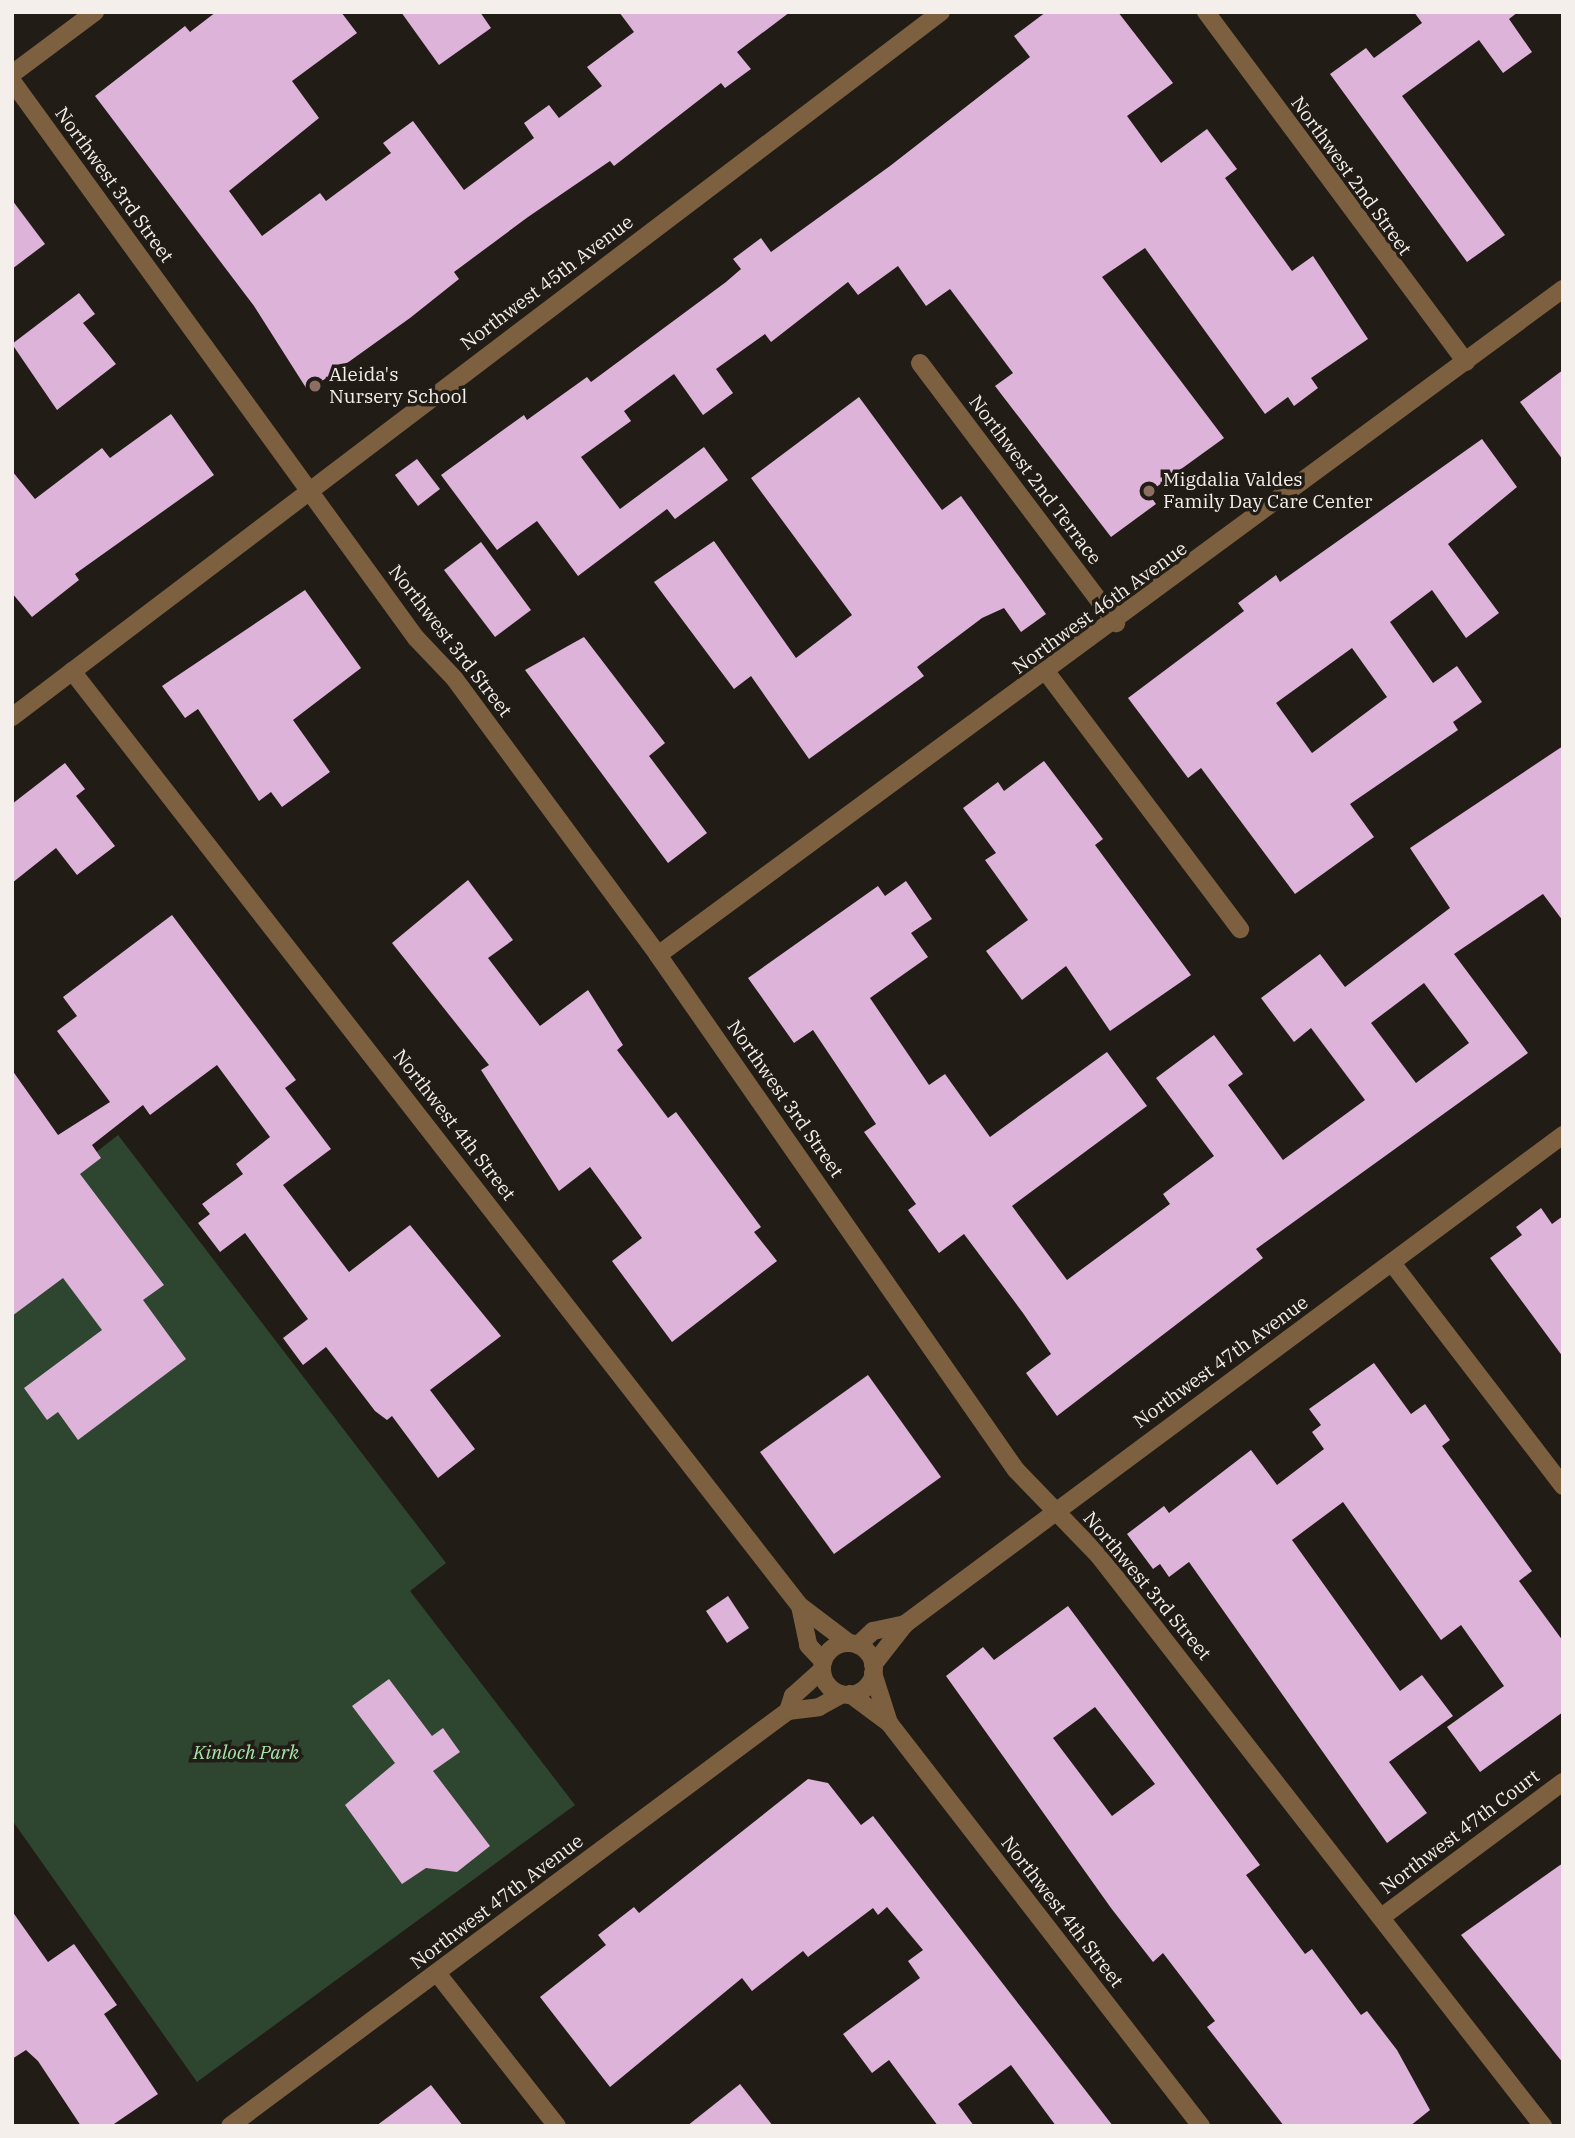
<!DOCTYPE html>
<style>
body{margin:0}
#map{position:relative;width:1575px;height:2138px;overflow:hidden;background:#221c16;font-family:"IBM Plex Serif",serif}
div>[style]{position:absolute}
[style*='--x']{left:calc(var(--x)*1px);top:calc(var(--y)*1px);width:calc(var(--w)*1px);rotate:calc(var(--a)*1deg)}
.green>*{inset:0;background:#2e4630}
.building>*{inset:0;background:#ddb3da}
.minor>*{height:18px;margin:-9px;padding:0 9px;transform-origin:9px;border-radius:9px;background:#7c6040}
.minor>.ring{margin:-9px;padding:0;box-sizing:content-box;background:none;border:18px solid #7c6040;border-radius:50%}
.dots>*{width:19px;height:19px;translate:-50% -50%;box-sizing:border-box;border:4px solid #221c16;border-radius:50%}
span{translate:-50% -50%;white-space:nowrap;text-align:center;line-height:1.15;-webkit-text-stroke:7px #221c16;paint-order:stroke}
.street-label{font-size:19px;color:#f4efeb}
.poi-label{font-size:19px;color:#f4efeb}
.left{translate:0 -50%;text-align:left}
.park-label{font-size:19px;color:#a8e6ad;font-style:italic}
.frame{position:absolute;inset:0;border:14px solid #f4efeb;pointer-events:none}
</style>
<div id="map">
<div class="green">
<i style="clip-path:polygon(118px 1135px,446px 1563px,410px 1591px,575px 1805px,197px 2082px,12px 1820px,12px 1219px)"></i>
</div>
<div class="building">
<i style="clip-path:polygon(216px 12px,341px 12px,357px 33px,292px 81px,319px 118px,229px 191px,262px 236px,320px 193px,326px 201px,391px 153px,383px 143px,413px 121px,464px 190px,534px 138px,524px 123px,549px 105px,559px 118px,602px 86px,587px 67px,634px 32px,619px 12px,790px 12px,737px 52px,751px 69px,725px 88px,721px 83px,614px 166px,610px 161px,528px 217px,454px 272px,459px 279px,410px 318px,308px 391px,254px 306px,95px 96px,185px 26px,190px 32px)"></i>
<i style="clip-path:polygon(401px 12px,480px 12px,491px 28px,439px 65px)"></i>
<i style="clip-path:polygon(1046px 12px,1118px 12px,1173px 83px,1127px 116px,1161px 163px,1207px 129px,1237px 169px,1225px 178px,1292px 271px,1313px 256px,1368px 339px,1311px 378px,1318px 388px,1294px 406px,1288px 397px,1265px 414px,1145px 248px,1102px 277px,1224px 438px,1148px 493px,1156px 504px,1111px 537px,995px 386px,1013px 373px,950px 289px,926px 306px,898px 266px,858px 295px,848px 282px,771px 342px,765px 334px,716px 369px,733px 393px,703px 415px,674px 374px,624px 411px,631px 421px,581px 457px,620px 509px,704px 447px,728px 480px,675px 519px,667px 509px,578px 576px,537px 521px,497px 550px,441px 475px,524px 415px,527px 420px,587px 377px,591px 382px,726px 282px,741px 269px,733px 259px,761px 238px,771px 252px,890px 166px,1030px 57px,1014px 36px)"></i>
<i style="clip-path:polygon(1414px 12px,1518px 12px,1509px 19px,1532px 52px,1503px 73px,1479px 40px,1402px 96px,1505px 235px,1467px 262px,1330px 74px,1366px 48px,1374px 58px,1422px 23px)"></i>
<i style="clip-path:polygon(12px 200px,45px 244px,12px 269px)"></i>
<i style="clip-path:polygon(79px 293px,95px 314px,83px 323px,116px 364px,57px 410px,12px 344px)"></i>
<i style="clip-path:polygon(1563px 370px,1563px 460px,1520px 402px)"></i>
<i style="clip-path:polygon(859px 397px,942px 510px,961px 496px,1046px 614px,1021px 632px,1004px 608px,982px 618px,917px 667px,924px 676px,809px 759px,751px 676px,734px 689px,654px 582px,714px 541px,796px 658px,852px 615px,751px 478px)"></i>
<i style="clip-path:polygon(171px 414px,214px 475px,75px 574px,79px 580px,32px 617px,12px 593px,12px 471px,35px 499px,102px 448px,110px 458px)"></i>
<i style="clip-path:polygon(evenodd,1482px 439px,1517px 487px,1448px 544px,1499px 613px,1466px 638px,1432px 590px,1390px 622px,1433px 683px,1457px 666px,1482px 702px,1453px 722px,1458px 730px,1350px 804px,1374px 837px,1295px 894px,1201px 768px,1188px 778px,1128px 698px,1244px 611px,1238px 603px,1276px 575px,1280px 582px,1482px 439px,1352px 648px,1387px 697px,1312px 753px,1276px 703px,1352px 648px)"></i>
<i style="clip-path:polygon(417px 459px,440px 489px,418px 506px,395px 475px)"></i>
<i style="clip-path:polygon(481px 542px,531px 610px,495px 637px,444px 570px)"></i>
<i style="clip-path:polygon(305px 590px,361px 668px,293px 720px,330px 772px,282px 807px,271px 792px,259px 801px,198px 709px,185px 718px,162px 686px)"></i>
<i style="clip-path:polygon(584px 637px,665px 743px,649px 756px,707px 833px,668px 863px,525px 670px)"></i>
<i style="clip-path:polygon(evenodd,1563px 746px,1563px 921px,1543px 894px,1454px 954px,1528px 1053px,1256px 1249px,1263px 1258px,1057px 1416px,1026px 1373px,1051px 1354px,1023px 1313px,964px 1234px,939px 1253px,908px 1210px,916px 1204px,864px 1132px,876px 1124px,813px 1030px,794px 1043px,748px 978px,878px 886px,885px 896px,906px 881px,932px 919px,911px 933px,928px 957px,870px 998px,929px 1085px,945px 1074px,990px 1137px,1107px 1052px,1147px 1106px,1012px 1206px,1067px 1280px,1170px 1204px,1163px 1194px,1214px 1156px,1156px 1078px,1214px 1035px,1243px 1074px,1228px 1085px,1283px 1160px,1365px 1100px,1311px 1028px,1294px 1042px,1261px 998px,1320px 954px,1345px 987px,1450px 908px,1410px 848px,1563px 746px,1424px 983px,1469px 1043px,1416px 1083px,1371px 1023px,1424px 983px)"></i>
<i style="clip-path:polygon(1044px 761px,1103px 839px,1095px 845px,1191px 975px,1110px 1031px,1066px 966px,1022px 1000px,986px 951px,1028px 920px,985px 860px,996px 853px,963px 808px,998px 782px,1004px 791px)"></i>
<i style="clip-path:polygon(65px 763px,85px 789px,76px 796px,115px 846px,77px 875px,56px 848px,12px 883px,12px 804px)"></i>
<i style="clip-path:polygon(468px 880px,513px 940px,488px 958px,540px 1026px,588px 990px,623px 1045px,617px 1050px,668px 1118px,676px 1112px,761px 1227px,754px 1232px,777px 1261px,672px 1342px,612px 1261px,642px 1238px,590px 1167px,559px 1191px,481px 1070px,489px 1065px,392px 943px)"></i>
<i style="clip-path:polygon(172px 915px,296px 1080px,285px 1088px,331px 1149px,283px 1185px,349px 1272px,410px 1225px,501px 1336px,430px 1390px,475px 1449px,438px 1478px,392px 1416px,387px 1420px,375px 1411px,326px 1347px,303px 1365px,283px 1338px,308px 1319px,245px 1233px,220px 1252px,198px 1223px,210px 1214px,202px 1204px,243px 1174px,236px 1164px,270px 1137px,217px 1065px,150px 1115px,143px 1105px,92px 1145px,101px 1158px,80px 1174px,164px 1285px,143px 1300px,186px 1359px,78px 1440px,58px 1412px,47px 1420px,24px 1388px,102px 1330px,63px 1278px,12px 1316px,12px 1070px,58px 1135px,110px 1102px,57px 1031px,77px 1016px,63px 997px)"></i>
<i style="clip-path:polygon(1541px 1208px,1552px 1224px,1563px 1216px,1563px 1357px,1490px 1258px,1522px 1235px,1516px 1227px)"></i>
<i style="clip-path:polygon(1374px 1363px,1411px 1414px,1425px 1404px,1450px 1440px,1442px 1446px,1532px 1571px,1519px 1581px,1563px 1641px,1563px 1712px,1480px 1772px,1447px 1727px,1504px 1686px,1461px 1625px,1441px 1640px,1343px 1502px,1292px 1540px,1400px 1691px,1422px 1675px,1453px 1716px,1389px 1762px,1427px 1813px,1387px 1843px,1189px 1562px,1169px 1577px,1160px 1564px,1153px 1569px,1127px 1534px,1164px 1506px,1169px 1513px,1251px 1450px,1277px 1485px,1324px 1449px,1312px 1432px,1321px 1425px,1309px 1409px)"></i>
<i style="clip-path:polygon(868px 1375px,941px 1477px,834px 1554px,760px 1452px)"></i>
<i style="clip-path:polygon(728px 1596px,749px 1628px,727px 1643px,706px 1611px)"></i>
<i style="clip-path:polygon(evenodd,1068px 1606px,1260px 1865px,1246px 1875px,1305px 1954px,1312px 1949px,1361px 2015px,1367px 2011px,1397px 2050px,1430px 2110px,1410px 2126px,1284px 2126px,1207px 2027px,1215px 2021px,1163px 1953px,1153px 1962px,1111px 1908px,946px 1676px,983px 1647px,994px 1660px,1068px 1606px,1095px 1707px,1155px 1784px,1112px 1816px,1053px 1738px,1095px 1707px)"></i>
<i style="clip-path:polygon(389px 1679px,432px 1736px,443px 1728px,460px 1752px,433px 1771px,490px 1846px,457px 1872px,426px 1868px,402px 1884px,345px 1805px,395px 1763px,352px 1706px)"></i>
<i style="clip-path:polygon(808px 1779px,828px 1783px,861px 1825px,873px 1816px,1113px 2126px,1056px 2126px,1011px 2065px,958px 2104px,974px 2126px,938px 2126px,889px 2060px,872px 2073px,843px 2034px,920px 1978px,908px 1961px,923px 1950px,887px 1907px,878px 1915px,873px 1908px,808px 1957px,803px 1951px,752px 1991px,742px 1978px,610px 2087px,540px 1997px,606px 1945px,598px 1935px,634px 1907px,639px 1913px)"></i>
<i style="clip-path:polygon(1563px 1863px,1563px 2063px,1461px 1935px)"></i>
<i style="clip-path:polygon(12px 1911px,48px 1962px,74px 1944px,117px 2005px,104px 2014px,158px 2094px,111px 2126px,81px 2126px,38px 2061px,26px 2050px,12px 2059px)"></i>
<i style="clip-path:polygon(740px 2084px,773px 2126px,687px 2126px)"></i>
<i style="clip-path:polygon(431px 2085px,463px 2126px,376px 2126px)"></i>
</div>
<div class="minor">
<i style="--x:1206;--y:12;--w:436;--a:53.4"></i>
<i style="--x:12;--y:74;--w:104;--a:-36.8"></i>
<i style="--x:12;--y:81;--w:688;--a:54.05"></i>
<i style="--x:416;--y:638;--w:55;--a:46.5"></i>
<i style="--x:454;--y:678;--w:344;--a:53.6"></i>
<i style="--x:658;--y:955;--w:627;--a:55.2"></i>
<i style="--x:1016;--y:1470;--w:120;--a:46"></i>
<i style="--x:1099;--y:1556;--w:723;--a:52.08"></i>
<i style="--x:920;--y:363;--w:326;--a:53"></i>
<i style="--x:72;--y:671;--w:1185;--a:52.1"></i>
<i style="--x:800;--y:1606;--w:61;--a:37.1"></i>
<i style="--x:1047;--y:673;--w:321;--a:53"></i>
<i style="--x:12;--y:717;--w:1166;--a:-37.19"></i>
<i style="--x:658;--y:955;--w:1124;--a:-36.35"></i>
<i style="--x:1392;--y:1263;--w:281;--a:52.5"></i>
<i style="--x:800;--y:1606;--w:40;--a:78"></i>
<i style="--x:808;--y:1645;--w:22;--a:47"></i>
<i class="ring" style="left:822px;top:1643px;width:34px;height:34px"></i>
<i style="--x:858;--y:1645;--w:21;--a:-43"></i>
<i style="--x:873;--y:1631;--w:33;--a:-12"></i>
<i style="--x:873;--y:1665;--w:52;--a:-52"></i>
<i style="--x:905;--y:1624;--w:820;--a:-36.62"></i>
<i style="--x:873;--y:1673;--w:52;--a:72.3"></i>
<i style="--x:850;--y:1694;--w:49;--a:36.6"></i>
<i style="--x:889;--y:1723;--w:510;--a:52.25"></i>
<i style="--x:788;--y:1711;--w:31;--a:-7"></i>
<i style="--x:819;--y:1707;--w:26;--a:-29"></i>
<i style="--x:1383;--y:1916;--w:224;--a:-36.7"></i>
<i style="--x:437;--y:1973;--w:194;--a:51.9"></i>
<i style="--x:230;--y:2126;--w:695;--a:-36.64"></i>
<i style="--x:788;--y:1711;--w:16;--a:-72"></i>
<i style="--x:793;--y:1696;--w:39;--a:-42"></i>
</div>
<div class="dots">
<i style="left:315px;top:386px;background:#8d6e63"></i>
<i style="left:1149px;top:491px;background:#8d6e63"></i>
</div>
<div class="street-label">
<span style="left:1351px;top:176px;rotate:54deg">Northwest 2nd Street</span>
<span style="left:114px;top:185px;rotate:54deg">Northwest 3rd Street</span>
<span style="left:547px;top:283px;rotate:-37deg">Northwest 45th Avenue</span>
<span style="left:1035px;top:480px;rotate:53deg">Northwest 2nd Terrace</span>
<span style="left:1100px;top:608px;rotate:-36deg">Northwest 46th Avenue</span>
<span style="left:450px;top:641px;rotate:52deg">Northwest 3rd Street</span>
<span style="left:785px;top:1099px;rotate:55deg">Northwest 3rd Street</span>
<span style="left:454px;top:1125px;rotate:52deg">Northwest 4th Street</span>
<span style="left:1221px;top:1362px;rotate:-36deg">Northwest 47th Avenue</span>
<span style="left:1147px;top:1586px;rotate:50deg">Northwest 3rd Street</span>
<span style="left:1460px;top:1832px;rotate:-37deg">Northwest 47th Court</span>
<span style="left:497px;top:1902px;rotate:-37deg">Northwest 47th Avenue</span>
<span style="left:1062px;top:1912px;rotate:52deg">Northwest 4th Street</span>
</div>
<div class="poi-label">
<span class="left" style="left:329px;top:386px">Aleida's<br>Nursery School</span>
<span class="left" style="left:1163px;top:491px">Migdalia Valdes<br>Family Day Care Center</span>
</div>
<div class="park-label">
<span style="left:246px;top:1753px">Kinloch Park</span>
</div>
<div class="frame"></div>
</div>
